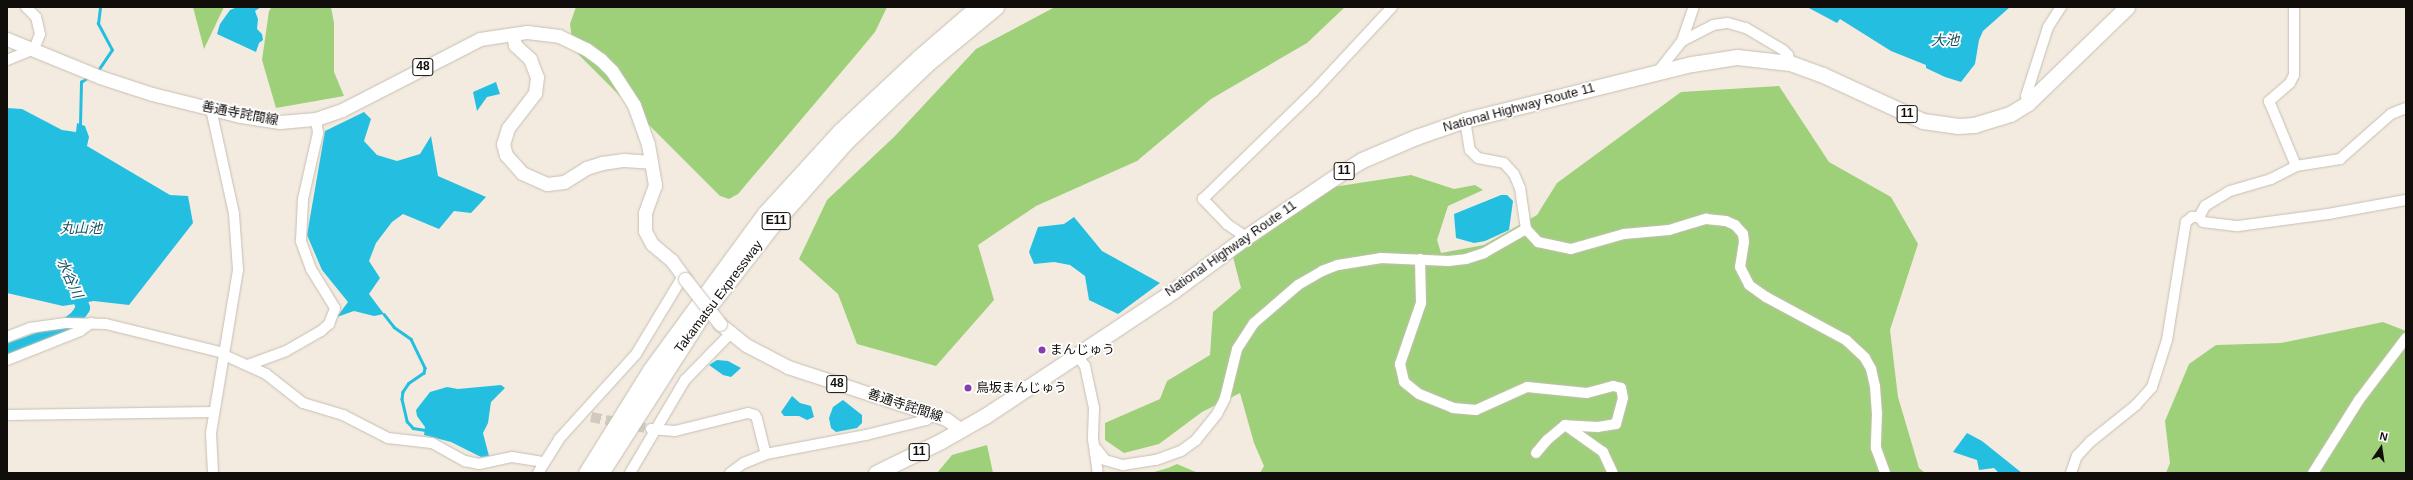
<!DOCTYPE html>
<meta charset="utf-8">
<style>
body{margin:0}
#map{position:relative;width:2413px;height:480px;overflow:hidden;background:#f3ebdf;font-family:Helvetica,"Noto Sans JP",sans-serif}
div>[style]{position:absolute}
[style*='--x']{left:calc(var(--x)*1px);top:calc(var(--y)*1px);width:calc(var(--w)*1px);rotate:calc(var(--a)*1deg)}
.forest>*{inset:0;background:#9ed079}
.water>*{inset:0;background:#24bfe0}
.stream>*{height:2.5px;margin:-1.25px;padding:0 1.25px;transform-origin:1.25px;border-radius:1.25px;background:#24bfe0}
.river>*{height:14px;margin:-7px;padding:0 7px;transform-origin:7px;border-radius:7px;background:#24bfe0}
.minor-tunnel>*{height:10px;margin-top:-5px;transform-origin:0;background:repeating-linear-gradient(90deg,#d1cabf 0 10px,transparent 0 15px)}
.roads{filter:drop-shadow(0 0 1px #c6beb3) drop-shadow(0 0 1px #c6beb3)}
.minor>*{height:10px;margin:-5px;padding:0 5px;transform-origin:5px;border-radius:5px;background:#fff}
.major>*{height:13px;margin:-6.5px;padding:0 6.5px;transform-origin:6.5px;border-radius:6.5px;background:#fff}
.highway>*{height:15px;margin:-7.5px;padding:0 7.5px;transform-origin:7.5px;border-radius:7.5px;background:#fff}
.bridges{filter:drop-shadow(0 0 1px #c6beb3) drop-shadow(0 0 1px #c6beb3)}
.major-bridge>*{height:13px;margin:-6.5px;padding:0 6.5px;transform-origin:6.5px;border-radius:6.5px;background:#fff}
.dots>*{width:11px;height:11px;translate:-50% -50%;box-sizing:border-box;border:2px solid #fff;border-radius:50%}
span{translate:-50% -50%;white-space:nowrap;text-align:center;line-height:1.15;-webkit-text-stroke:3.5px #fff;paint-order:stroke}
.shield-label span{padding:1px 3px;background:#fff;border:1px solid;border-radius:3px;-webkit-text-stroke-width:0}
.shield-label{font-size:12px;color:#100d0a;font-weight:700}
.street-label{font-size:13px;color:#100d0a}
.poi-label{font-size:13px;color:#100d0a}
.left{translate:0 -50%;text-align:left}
.water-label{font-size:14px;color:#16515f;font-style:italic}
.frame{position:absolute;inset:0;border:8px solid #100d0a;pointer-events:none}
.north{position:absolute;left:2361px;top:428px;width:40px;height:40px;-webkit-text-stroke:3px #fff;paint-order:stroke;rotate:13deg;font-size:11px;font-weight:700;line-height:16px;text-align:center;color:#100d0a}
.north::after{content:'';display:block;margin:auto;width:14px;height:18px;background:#100d0a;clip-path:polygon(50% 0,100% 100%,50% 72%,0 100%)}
</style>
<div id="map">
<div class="forest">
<i style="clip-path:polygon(193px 7px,224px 7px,204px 49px)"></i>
<i style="clip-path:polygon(272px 7px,331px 7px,334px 23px,334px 72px,344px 96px,276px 108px,262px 60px,269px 11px)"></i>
<i style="clip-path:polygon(576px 7px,887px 7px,875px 32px,855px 56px,738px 194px,729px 199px,720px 196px,578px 54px,572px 39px,570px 24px)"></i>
<i style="clip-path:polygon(1055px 7px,1345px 7px,1307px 43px,1211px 99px,1137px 161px,1036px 206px,978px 245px,994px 300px,936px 366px,857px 344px,838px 294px,799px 259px,827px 200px,894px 137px,976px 49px)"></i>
<i style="clip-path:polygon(1779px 86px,1829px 162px,1891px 197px,1918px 244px,1890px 330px,1898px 397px,1919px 468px,1925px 473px,1260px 473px,1264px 466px,1254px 443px,1240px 393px,1202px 412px,1159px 444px,1124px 453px,1105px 440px,1105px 423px,1160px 399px,1167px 381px,1210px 355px,1213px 312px,1241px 288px,1233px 257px,1333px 187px,1411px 175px,1454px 189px,1475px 185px,1483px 190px,1448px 206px,1437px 240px,1441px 253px,1484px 245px,1537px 215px,1557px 183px,1681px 92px)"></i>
<i style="clip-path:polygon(2383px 322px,2406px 331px,2406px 473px,2166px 473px,2170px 463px,2165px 421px,2189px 364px,2216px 345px,2281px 343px)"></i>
<i style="clip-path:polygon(987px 445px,993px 473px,937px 473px,952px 455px)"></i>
<i style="clip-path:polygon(1177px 464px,1198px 473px,1151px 473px,1168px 468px)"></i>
</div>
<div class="water">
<i style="clip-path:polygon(237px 7px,261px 7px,255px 11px,258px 19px,257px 29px,262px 34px,263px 40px,259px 43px,256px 52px,217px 34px,220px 24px,230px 10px)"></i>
<i style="clip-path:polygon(1807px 7px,2010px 7px,1983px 31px,1979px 40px,1975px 64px,1961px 82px,1945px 77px,1926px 68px,1926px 65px,1891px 51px,1840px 19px,1837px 23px)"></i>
<i style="clip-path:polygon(496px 82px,500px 94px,487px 97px,477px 111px,473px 92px)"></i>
<i style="clip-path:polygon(7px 108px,22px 109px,62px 130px,76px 132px,77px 123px,85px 126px,89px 137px,87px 146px,170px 195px,188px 196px,193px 223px,129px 305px,94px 301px,63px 306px,7px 293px)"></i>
<i style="clip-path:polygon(364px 112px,371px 119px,364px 141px,377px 155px,397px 161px,420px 154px,431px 136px,438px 176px,486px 197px,471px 213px,454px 211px,439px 229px,403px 214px,392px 222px,376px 243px,369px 261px,380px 278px,369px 294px,384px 314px,374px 316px,354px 311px,337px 317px,348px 302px,322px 270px,307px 235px,325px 131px)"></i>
<i style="clip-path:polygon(1501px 195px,1507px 195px,1513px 201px,1509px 230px,1485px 241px,1474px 243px,1456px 238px,1454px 214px)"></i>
<i style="clip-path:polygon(1074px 217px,1102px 251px,1160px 283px,1118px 314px,1089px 300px,1085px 276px,1070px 265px,1054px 262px,1034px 264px,1029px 252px,1038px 227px,1064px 224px)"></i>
<i style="clip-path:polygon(717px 360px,728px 361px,741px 368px,731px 377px,723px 375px,709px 365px)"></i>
<i style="clip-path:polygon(501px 385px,505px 388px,491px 402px,488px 423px,483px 433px,489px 456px,481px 457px,451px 442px,424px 435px,425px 427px,417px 416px,416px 410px,430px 392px,447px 387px,458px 389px)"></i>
<i style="clip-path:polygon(792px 396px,800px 403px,811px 406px,814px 417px,807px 420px,799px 416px,784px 416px,781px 412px)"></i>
<i style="clip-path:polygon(843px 400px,862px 415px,862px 423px,857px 428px,836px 432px,831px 428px,829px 418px,833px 407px)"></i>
<i style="clip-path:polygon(1967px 433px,1982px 441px,2022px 473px,1999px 473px,1994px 468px,1979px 470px,1977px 460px,1953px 452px)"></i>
</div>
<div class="stream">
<i style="--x:99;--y:69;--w:23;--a:-56"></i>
<i style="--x:112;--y:50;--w:30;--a:-118"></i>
<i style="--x:98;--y:24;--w:17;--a:-83"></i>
<i style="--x:80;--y:124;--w:42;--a:-88.6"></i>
<i style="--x:81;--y:82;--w:7;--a:-34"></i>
<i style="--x:384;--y:314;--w:16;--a:52"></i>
<i style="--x:394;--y:327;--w:21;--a:35"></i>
<i style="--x:411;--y:339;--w:32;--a:64"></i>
<i style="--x:425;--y:368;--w:5;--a:101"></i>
<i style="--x:424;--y:373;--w:18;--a:146"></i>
<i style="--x:409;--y:383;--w:11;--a:124"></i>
<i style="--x:403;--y:392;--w:7;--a:98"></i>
<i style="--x:402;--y:399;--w:23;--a:77"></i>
<i style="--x:407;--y:421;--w:9;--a:49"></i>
<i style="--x:413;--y:428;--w:12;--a:9"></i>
</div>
<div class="river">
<i style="--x:7;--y:351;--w:52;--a:-20.2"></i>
<i style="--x:56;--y:333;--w:26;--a:-37"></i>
<i style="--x:77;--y:317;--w:11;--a:-56"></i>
<i style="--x:83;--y:308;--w:24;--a:-109"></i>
</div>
<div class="minor-tunnel">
<i style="--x:591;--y:417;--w:60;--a:11.5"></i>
</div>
<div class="roads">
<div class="minor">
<i style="--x:2294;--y:7;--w:68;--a:90"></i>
<i style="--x:2294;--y:75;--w:9;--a:117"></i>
<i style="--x:2290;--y:83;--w:28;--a:139"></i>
<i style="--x:2269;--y:101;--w:70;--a:67.4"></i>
<i style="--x:1682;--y:41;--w:36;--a:-71"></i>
<i style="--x:7;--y:60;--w:29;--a:-22"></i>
<i style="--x:34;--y:49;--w:16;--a:-68"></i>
<i style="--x:40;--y:34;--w:17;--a:-103"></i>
<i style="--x:36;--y:17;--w:14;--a:-135"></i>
<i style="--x:1657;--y:73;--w:41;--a:-52"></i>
<i style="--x:1682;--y:41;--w:35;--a:-27"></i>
<i style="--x:1713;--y:25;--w:15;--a:-8"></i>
<i style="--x:1728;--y:23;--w:19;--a:16"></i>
<i style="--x:1746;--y:28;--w:43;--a:30.7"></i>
<i style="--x:1783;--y:50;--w:7;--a:45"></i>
<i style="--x:1788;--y:55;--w:8;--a:76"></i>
<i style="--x:2028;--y:103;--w:7;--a:-106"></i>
<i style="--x:2026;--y:96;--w:72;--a:-72.3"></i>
<i style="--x:2048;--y:27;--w:24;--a:-57"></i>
<i style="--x:211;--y:109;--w:107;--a:77.6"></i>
<i style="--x:234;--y:214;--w:56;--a:85.9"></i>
<i style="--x:238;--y:270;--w:165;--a:99.4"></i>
<i style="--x:211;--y:433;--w:40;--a:87.1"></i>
<i style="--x:1465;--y:120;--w:30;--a:81"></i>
<i style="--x:1470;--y:150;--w:11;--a:45"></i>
<i style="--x:1478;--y:158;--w:26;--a:11"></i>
<i style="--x:1504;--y:163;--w:15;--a:48"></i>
<i style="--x:1514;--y:174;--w:15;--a:67"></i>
<i style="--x:1520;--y:188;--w:41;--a:81.7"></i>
<i style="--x:1526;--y:229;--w:18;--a:47"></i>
<i style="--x:1538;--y:242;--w:34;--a:12"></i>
<i style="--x:1571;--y:249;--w:55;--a:-15.8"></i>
<i style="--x:1624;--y:234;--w:45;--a:-5.1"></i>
<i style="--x:1669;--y:230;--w:39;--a:-17"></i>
<i style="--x:1706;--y:219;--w:20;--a:6"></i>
<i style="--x:1726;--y:221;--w:10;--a:24"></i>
<i style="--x:1735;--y:225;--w:12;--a:48"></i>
<i style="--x:1743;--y:234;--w:8;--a:83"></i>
<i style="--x:1744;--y:242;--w:25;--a:99"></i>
<i style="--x:1740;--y:267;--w:20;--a:63"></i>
<i style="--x:1749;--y:285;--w:21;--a:35"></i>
<i style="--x:1766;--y:297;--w:91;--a:28.3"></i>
<i style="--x:1846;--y:340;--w:26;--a:43"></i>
<i style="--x:1865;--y:358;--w:13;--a:61"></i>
<i style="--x:1871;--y:369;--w:17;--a:77"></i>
<i style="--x:1875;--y:386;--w:27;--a:86"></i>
<i style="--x:1877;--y:413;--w:35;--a:92"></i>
<i style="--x:1876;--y:448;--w:27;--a:70"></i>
<i style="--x:2199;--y:217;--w:13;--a:-61"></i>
<i style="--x:2205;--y:206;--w:29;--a:-31"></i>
<i style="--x:2230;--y:191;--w:43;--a:-16.3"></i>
<i style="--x:2271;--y:179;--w:28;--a:-27"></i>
<i style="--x:2296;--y:166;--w:45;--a:-9"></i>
<i style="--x:2340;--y:159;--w:68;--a:-41.4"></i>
<i style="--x:2391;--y:114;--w:16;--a:-22"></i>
<i style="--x:2199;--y:217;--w:6;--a:51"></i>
<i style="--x:2203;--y:222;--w:35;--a:7"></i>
<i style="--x:2238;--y:226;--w:91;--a:-7.6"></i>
<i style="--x:2328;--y:214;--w:79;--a:-10.2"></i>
<i style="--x:1246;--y:237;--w:23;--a:-146"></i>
<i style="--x:1227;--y:224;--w:35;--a:-134"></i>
<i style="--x:1203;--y:199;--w:155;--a:-44.2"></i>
<i style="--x:1314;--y:91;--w:115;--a:-47.1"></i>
<i style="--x:1420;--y:259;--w:44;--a:88.7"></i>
<i style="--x:1421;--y:303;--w:65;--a:109"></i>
<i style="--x:1400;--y:364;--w:18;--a:77"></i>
<i style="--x:1404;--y:382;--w:19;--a:39"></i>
<i style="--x:1419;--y:394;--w:37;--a:22"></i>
<i style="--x:1453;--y:408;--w:23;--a:5"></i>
<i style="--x:1476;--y:410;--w:56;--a:-24.3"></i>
<i style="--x:1527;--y:387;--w:60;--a:5.7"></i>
<i style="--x:1587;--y:393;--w:27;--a:-15"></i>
<i style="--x:1613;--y:386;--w:8;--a:14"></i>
<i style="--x:1621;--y:388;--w:10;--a:79"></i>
<i style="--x:1623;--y:398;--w:27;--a:105"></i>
<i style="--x:1616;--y:424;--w:18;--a:171"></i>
<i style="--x:1598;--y:427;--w:33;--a:-177"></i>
<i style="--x:1565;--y:425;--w:23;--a:140"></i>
<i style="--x:1547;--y:440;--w:17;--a:130"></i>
<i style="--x:7;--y:337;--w:25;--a:-21"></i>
<i style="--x:30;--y:328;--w:36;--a:-8"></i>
<i style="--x:66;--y:323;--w:40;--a:1.4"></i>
<i style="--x:106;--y:324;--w:122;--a:13.8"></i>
<i style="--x:224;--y:355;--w:46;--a:24.3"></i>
<i style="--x:266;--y:374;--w:47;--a:38.1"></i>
<i style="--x:303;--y:403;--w:42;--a:16.7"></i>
<i style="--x:343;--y:415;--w:51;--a:27.1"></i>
<i style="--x:388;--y:438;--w:44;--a:6.5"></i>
<i style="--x:432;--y:443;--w:38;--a:29"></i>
<i style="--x:465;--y:461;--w:14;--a:12"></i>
<i style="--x:479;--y:464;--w:34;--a:-12"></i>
<i style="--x:512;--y:457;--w:31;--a:9"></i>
<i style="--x:1077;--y:355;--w:14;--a:54"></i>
<i style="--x:1085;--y:366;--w:43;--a:77.9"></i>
<i style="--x:1094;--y:408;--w:31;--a:92"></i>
<i style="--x:1093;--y:439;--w:34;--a:82"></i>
<i style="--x:7;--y:360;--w:79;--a:-21.7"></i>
<i style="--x:80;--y:331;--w:14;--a:-36"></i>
<i style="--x:248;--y:365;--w:40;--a:-20.2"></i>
<i style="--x:286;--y:351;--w:40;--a:-29.7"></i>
<i style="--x:321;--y:331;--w:11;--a:-41"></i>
<i style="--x:329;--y:324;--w:17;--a:-69"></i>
<i style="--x:335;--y:308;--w:46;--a:-121.6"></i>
<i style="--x:311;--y:269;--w:30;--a:-110"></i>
<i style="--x:301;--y:241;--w:42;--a:-87.3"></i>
<i style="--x:303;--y:199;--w:68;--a:-77.2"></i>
<i style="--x:318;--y:133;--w:14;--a:-98"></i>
<i style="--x:7;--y:415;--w:207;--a:-0.8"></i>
<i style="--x:1565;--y:425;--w:47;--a:35.4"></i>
<i style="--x:1603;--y:452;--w:23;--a:65"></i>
<i style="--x:651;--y:429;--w:24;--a:5"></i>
<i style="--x:675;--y:431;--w:75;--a:-13.9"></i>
<i style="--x:748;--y:413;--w:7;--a:16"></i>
<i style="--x:755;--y:415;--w:4;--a:63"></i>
<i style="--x:757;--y:419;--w:36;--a:76"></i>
<i style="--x:1095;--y:447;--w:16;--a:52"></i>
<i style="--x:1105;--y:460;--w:19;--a:16"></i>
<i style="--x:1123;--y:465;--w:33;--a:-9"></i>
<i style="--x:1156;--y:460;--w:27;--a:-20"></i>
<i style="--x:1181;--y:451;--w:19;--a:-36"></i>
<i style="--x:1196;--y:440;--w:33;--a:-51"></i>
<i style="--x:1217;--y:414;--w:18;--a:-63"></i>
<i style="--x:1225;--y:398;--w:50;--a:-76.2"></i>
<i style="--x:1237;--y:349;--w:31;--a:-57"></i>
<i style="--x:1254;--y:323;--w:58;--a:-40.8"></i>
<i style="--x:1298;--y:285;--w:28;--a:-30"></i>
<i style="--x:1322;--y:271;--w:17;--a:-21"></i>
<i style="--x:1338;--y:265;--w:44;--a:-9.2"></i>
<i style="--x:1381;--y:258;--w:67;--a:2.6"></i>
<i style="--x:1448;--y:261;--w:18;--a:-6"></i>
<i style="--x:1466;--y:259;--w:19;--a:-18"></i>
<i style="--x:1484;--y:253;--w:48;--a:-29.7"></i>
<i style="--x:538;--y:473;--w:40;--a:-58"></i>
<i style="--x:559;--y:439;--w:115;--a:-47.8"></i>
<i style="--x:636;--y:354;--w:91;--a:-58.9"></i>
<i style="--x:630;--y:473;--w:108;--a:-59.4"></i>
<i style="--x:685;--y:380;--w:66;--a:-45.6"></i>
<i style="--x:730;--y:473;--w:17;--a:-36"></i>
<i style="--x:744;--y:463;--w:24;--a:-22"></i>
<i style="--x:766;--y:454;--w:102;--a:-10.8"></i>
<i style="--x:866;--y:435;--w:62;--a:-14"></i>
<i style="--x:926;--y:420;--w:7;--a:-34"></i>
<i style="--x:2071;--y:473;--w:18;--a:-71"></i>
<i style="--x:2077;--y:456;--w:19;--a:-47"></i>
<i style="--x:2090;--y:442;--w:59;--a:-38.8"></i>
<i style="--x:2136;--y:405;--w:24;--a:-48"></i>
<i style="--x:2152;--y:387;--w:49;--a:-72.3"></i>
<i style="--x:2167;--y:340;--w:120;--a:-80.9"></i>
<i style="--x:2186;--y:222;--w:8;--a:-40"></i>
<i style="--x:2192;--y:217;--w:7;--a:0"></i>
<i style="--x:2313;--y:473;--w:86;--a:-57.8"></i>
<i style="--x:2359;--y:400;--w:78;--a:-52.8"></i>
</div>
<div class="major">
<i style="--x:513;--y:34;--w:11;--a:80"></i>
<i style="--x:515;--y:45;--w:21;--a:43"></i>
<i style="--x:530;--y:59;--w:19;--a:69"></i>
<i style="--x:537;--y:77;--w:16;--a:97"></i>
<i style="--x:535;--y:93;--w:44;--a:127.6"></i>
<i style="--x:508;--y:128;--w:17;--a:107"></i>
<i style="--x:503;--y:144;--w:11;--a:75"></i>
<i style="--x:506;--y:155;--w:24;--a:48"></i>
<i style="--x:522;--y:173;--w:27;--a:24"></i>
<i style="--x:547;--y:184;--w:17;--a:-7"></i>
<i style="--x:564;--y:182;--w:26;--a:-32"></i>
<i style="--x:586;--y:168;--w:17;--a:-17"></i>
<i style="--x:602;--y:163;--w:22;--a:-8"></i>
<i style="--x:624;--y:160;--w:27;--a:4"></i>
<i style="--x:7;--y:39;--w:100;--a:22.2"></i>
<i style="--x:100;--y:77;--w:55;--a:18.1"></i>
<i style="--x:152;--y:94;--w:92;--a:13.9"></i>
<i style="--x:241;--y:116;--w:39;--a:9"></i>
<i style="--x:280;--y:122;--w:36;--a:-5"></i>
<i style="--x:316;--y:119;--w:28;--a:-19"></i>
<i style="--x:342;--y:110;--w:155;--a:-27.2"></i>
<i style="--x:480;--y:39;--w:48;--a:-8.5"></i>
<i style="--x:527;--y:32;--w:32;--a:7"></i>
<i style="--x:559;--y:36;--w:30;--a:26"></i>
<i style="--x:586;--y:49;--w:17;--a:36"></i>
<i style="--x:600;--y:59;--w:17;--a:45"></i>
<i style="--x:612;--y:71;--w:40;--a:57.1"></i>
<i style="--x:634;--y:105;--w:41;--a:70.3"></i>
<i style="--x:648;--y:144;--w:42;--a:80.3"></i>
<i style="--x:655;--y:185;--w:30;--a:110"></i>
<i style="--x:645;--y:213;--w:18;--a:90"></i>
<i style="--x:645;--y:231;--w:15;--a:62"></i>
<i style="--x:652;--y:244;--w:26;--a:40"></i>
<i style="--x:672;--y:261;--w:22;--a:54"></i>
<i style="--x:720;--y:324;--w:33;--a:39"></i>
<i style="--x:746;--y:345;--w:47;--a:27.6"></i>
<i style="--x:788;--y:367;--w:166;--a:18.2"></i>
<i style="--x:946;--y:419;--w:17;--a:36"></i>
</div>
<div class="highway">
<i style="--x:586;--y:473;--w:121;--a:-58.1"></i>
<i style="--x:650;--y:370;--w:195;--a:-53.8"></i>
<i style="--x:765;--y:213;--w:111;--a:-47.6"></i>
<i style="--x:840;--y:131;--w:107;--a:-43.1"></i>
<i style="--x:918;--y:58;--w:78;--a:-40.8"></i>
<i style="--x:601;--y:473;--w:185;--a:-57.3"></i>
<i style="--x:701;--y:317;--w:117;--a:-52"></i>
<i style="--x:773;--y:225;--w:111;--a:-48.7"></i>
<i style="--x:846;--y:142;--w:111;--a:-43.9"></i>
<i style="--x:926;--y:65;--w:91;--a:-39.6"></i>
<i style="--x:876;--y:473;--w:72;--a:-26.2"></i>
<i style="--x:941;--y:441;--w:51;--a:-29.6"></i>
<i style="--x:985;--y:416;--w:226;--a:-33.6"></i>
<i style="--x:1173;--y:291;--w:91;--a:-36.5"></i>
<i style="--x:1246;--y:237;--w:111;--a:-34"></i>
<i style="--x:1338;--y:175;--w:28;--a:-32"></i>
<i style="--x:1362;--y:160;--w:59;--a:-23.1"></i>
<i style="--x:1416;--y:137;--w:52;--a:-19.1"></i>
<i style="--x:1465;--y:120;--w:234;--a:-13.9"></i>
<i style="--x:1692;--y:64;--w:46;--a:-8.8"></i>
<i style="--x:1737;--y:57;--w:53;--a:6.5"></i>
<i style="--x:1790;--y:63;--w:35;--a:20"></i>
<i style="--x:1823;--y:75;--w:110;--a:24.7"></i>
<i style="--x:1923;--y:121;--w:34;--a:8"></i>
<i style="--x:1957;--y:126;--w:17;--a:-3"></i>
<i style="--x:1974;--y:125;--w:38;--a:-17"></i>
<i style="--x:2010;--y:114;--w:21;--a:-31"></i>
<i style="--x:2028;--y:103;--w:138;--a:-44.1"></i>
</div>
</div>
<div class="bridges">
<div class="major-bridge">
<i style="--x:685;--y:279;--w:57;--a:52.1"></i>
</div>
</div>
<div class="dots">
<i style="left:1042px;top:350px;background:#873daf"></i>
<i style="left:968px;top:388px;background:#873daf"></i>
</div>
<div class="shield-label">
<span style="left:423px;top:67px">48</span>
<span style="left:1907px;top:114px">11</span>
<span style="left:1344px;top:171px">11</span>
<span style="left:776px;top:221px">E11</span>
<span style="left:837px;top:384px">48</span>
<span style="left:919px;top:452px">11</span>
</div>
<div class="street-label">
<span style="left:1519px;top:108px;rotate:-15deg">National Highway Route 11</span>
<span style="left:240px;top:114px;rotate:11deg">善通寺詫間線</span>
<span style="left:1231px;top:249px;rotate:-35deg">National Highway Route 11</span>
<span style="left:719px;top:297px;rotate:-53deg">Takamatsu Expressway</span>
<span style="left:905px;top:406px;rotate:18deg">善通寺詫間線</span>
</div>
<div class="poi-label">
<span class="left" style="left:1050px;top:350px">まんじゅう</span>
<span class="left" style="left:976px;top:388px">鳥坂まんじゅう</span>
</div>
<div class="water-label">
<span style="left:1945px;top:40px">大池</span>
<span style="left:81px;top:228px">丸山池</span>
<span style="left:70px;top:278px;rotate:65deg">水谷川</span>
</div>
<div class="frame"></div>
<div class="north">N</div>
</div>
